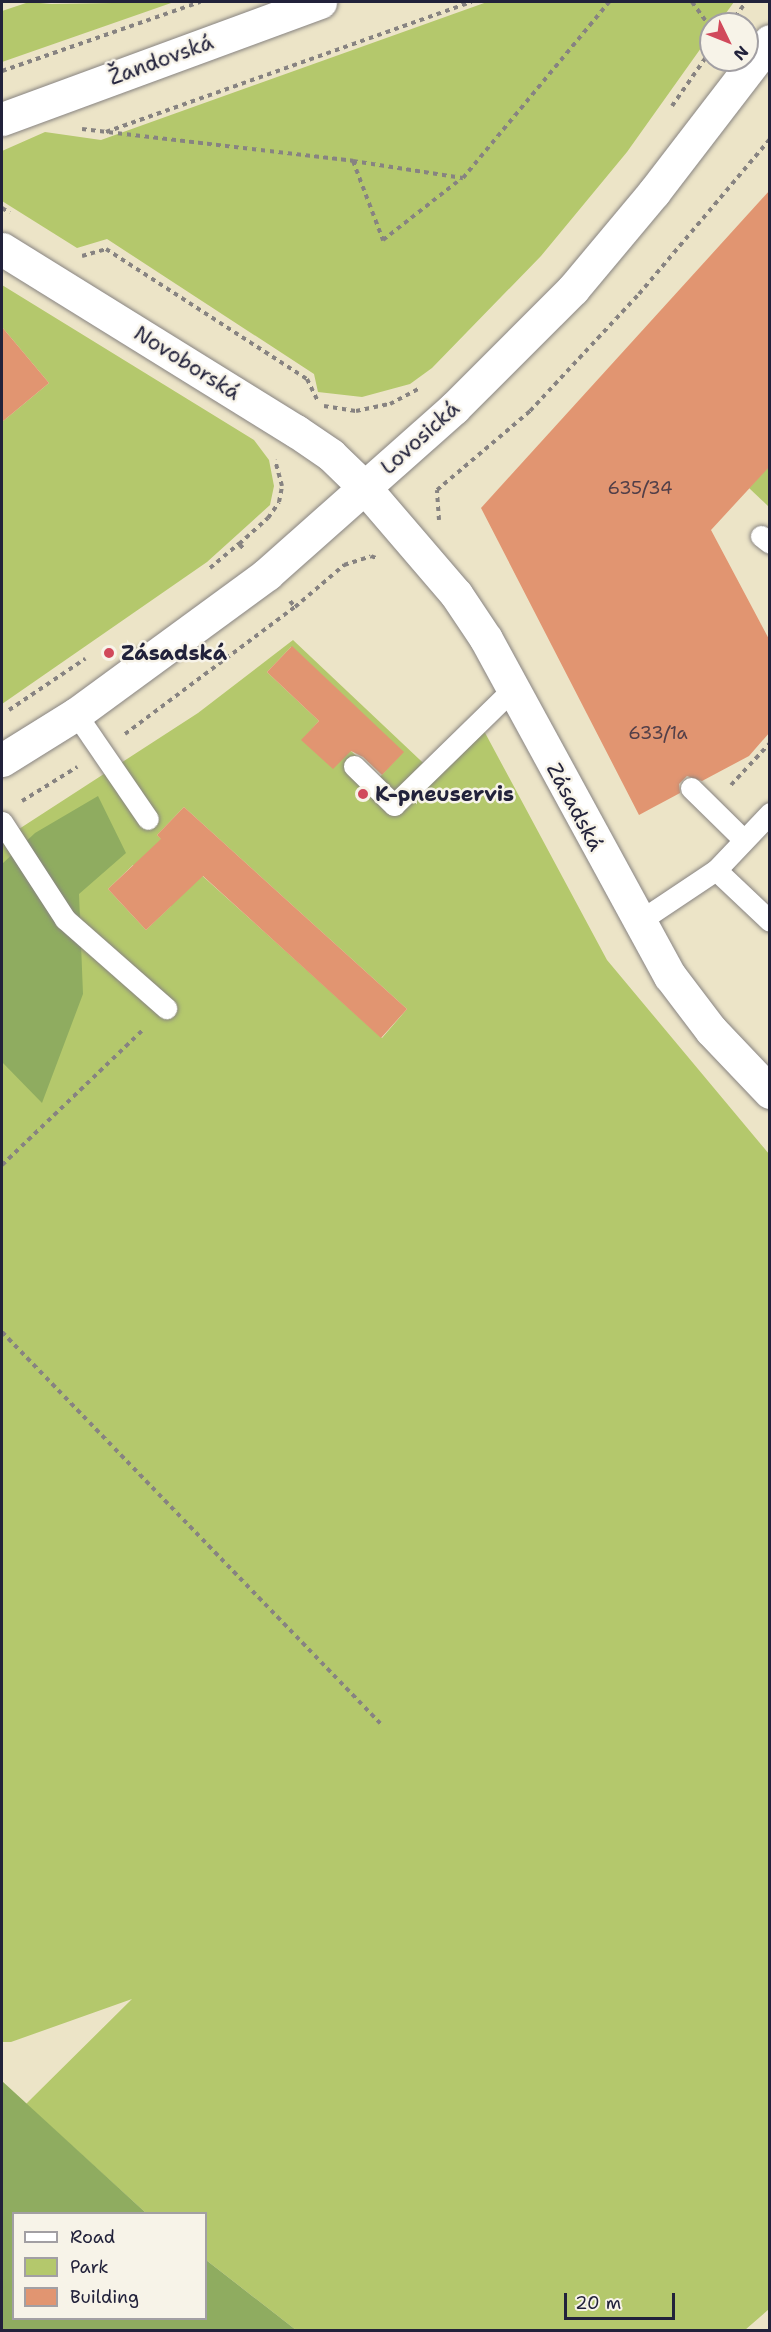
<!DOCTYPE html>
<meta charset="utf-8">
<style>
body{margin:0}
#map{position:relative;width:771px;height:2332px;overflow:hidden;background:#ece4c7;font-family:"Shantell Sans",sans-serif}
div>[style]{position:absolute}
[style*='--x']{left:calc(var(--x)*1px);top:calc(var(--y)*1px);width:calc(var(--w)*1px);rotate:calc(var(--a)*1deg)}
.green>*{inset:0;background:#b4c86c}
.forest>*{inset:0;background:#8fac60}
.building>*{inset:0;background:#e19571}
.path>*{height:4px;margin-top:-2px;transform-origin:0;background:repeating-linear-gradient(90deg,#878381 0 4.5px,transparent 0 9px)}
.roads{filter:drop-shadow(0 0 2px #878381) drop-shadow(0 0 2px #878381)}
.service>*{height:21px;margin:-10.5px;padding:0 10.5px;transform-origin:10.5px;border-radius:10.5px;background:#fff}
.minor>*{height:33px;margin:-16.5px;padding:0 16.5px;transform-origin:16.5px;border-radius:16.5px;background:#fff}
.tertiary>*{height:33px;margin:-16.5px;padding:0 16.5px;transform-origin:16.5px;border-radius:16.5px;background:#fff}
.dots>*{width:16px;height:16px;translate:-50% -50%;box-sizing:border-box;border:3px solid #f7f3e8;border-radius:50%}
span{translate:-50% -50%;white-space:nowrap;text-align:center;line-height:1.15;-webkit-text-stroke:5px #f7f3e8;paint-order:stroke}
.number-label{font-size:18px;color:#523f48}
.number-label span{-webkit-text-stroke-width:0}
.street-label{font-size:21px;color:#22223b}
.poi-label{font-size:21px;color:#22223b;font-weight:700}
.left{translate:0 -50%;text-align:left}
.frame{position:absolute;inset:0;border:3px solid #22223b;pointer-events:none}
.legend{position:absolute;left:12px;top:2212px;width:195px;height:108px;box-sizing:border-box;background:#f7f3e8;border:2px solid #a29fa3;margin:0;padding:8px 10px;list-style:none;font-size:18px;color:#22223b}
.legend li{display:flex;align-items:center;gap:12px;height:30px}
.legend b{width:30px;border:2px solid #a29fa3}
.north{position:absolute;left:699px;top:12px;width:60px;height:60px;box-sizing:border-box;background:#f7f3e8;border:2px solid #a29fa3;border-radius:50%;rotate:133deg;font-size:16px;font-weight:700;line-height:24px;text-align:center;color:#22223b}
.north::after{content:'';display:block;margin:auto;width:21px;height:27px;background:#d1495b;clip-path:polygon(50% 0,100% 100%,50% 72%,0 100%)}
.scale{position:absolute;left:564px;top:2293px;width:111px;height:27px;box-sizing:border-box;border:3px solid #22223b;border-top:0;padding-left:8px;font-size:18px;line-height:21px;white-space:nowrap;color:#22223b;-webkit-text-stroke:4px #f7f3e8;paint-order:stroke}
</style>
<div id="map">
<div class="green">
<i style="clip-path:polygon(29px 2px,51px 4px,174px 2px,2px 62px,2px 11px)"></i>
<i style="clip-path:polygon(487px 2px,734px 2px,718px 24px,711px 24px,711px 34px,627px 152px,541px 256px,432px 368px,410px 384px,362px 397px,318px 392px,314px 374px,107px 239px,77px 248px,2px 201px,2px 151px,45px 132px,101px 140px)"></i>
<i style="clip-path:polygon(2px 285px,254px 440px,269px 460px,274px 486px,270px 505px,207px 562px,2px 704px,2px 422px,49px 383px,2px 327px)"></i>
<i style="clip-path:polygon(769px 466px,769px 507px,749px 488px)"></i>
<i style="clip-path:polygon(evenodd,293px 640px,437px 776px,483px 729px,607px 960px,769px 1154px,769px 2309px,745px 2330px,296px 2330px,206px 2260px,206px 2214px,146px 2213px,26px 2104px,132px 1999px,11px 2042px,2px 2042px,2px 840px,198px 713px,293px 640px,291px 647px,403px 752px,379px 778px,351px 751px,302px 740px,319px 721px,267px 672px,291px 647px,293px 640px,184px 807px,407px 1009px,382px 1038px,157px 835px,184px 807px,293px 640px,133px 865px,171px 906px,146px 930px,108px 889px,133px 865px)"></i>
</div>
<div class="forest">
<i style="clip-path:polygon(98px 796px,126px 853px,79px 894px,83px 994px,42px 1103px,2px 1062px,2px 864px,35px 833px)"></i>
<i style="clip-path:polygon(2px 2081px,146px 2213px,14px 2214px,14px 2318px,206px 2318px,206px 2260px,296px 2330px,2px 2330px)"></i>
</div>
<div class="building">
<i style="clip-path:polygon(770px 190px,770px 466px,711px 530px,770px 641px,770px 732px,749px 756px,702px 781px,687px 776px,679px 784px,680px 793px,639px 815px,481px 508px)"></i>
<i style="clip-path:polygon(2px 327px,49px 383px,2px 422px)"></i>
<i style="clip-path:polygon(292px 646px,404px 752px,382px 775px,363px 757px,351px 751px,333px 769px,301px 740px,319px 721px,267px 672px)"></i>
<i style="clip-path:polygon(184px 807px,407px 1009px,381px 1038px,203px 876px,146px 930px,108px 889px,161px 839px,157px 835px)"></i>
</div>
<div class="path">
<i style="--x:692;--y:2;--w:32;--a:54"></i>
<i style="--x:730;--y:24;--w:27;--a:-54"></i>
<i style="--x:2;--y:71;--w:210;--a:-19.2"></i>
<i style="--x:672;--y:106;--w:68;--a:-55.1"></i>
<i style="--x:82;--y:129;--w:273;--a:6.7"></i>
<i style="--x:353;--y:161;--w:111;--a:8.8"></i>
<i style="--x:463;--y:178;--w:229;--a:-50.3"></i>
<i style="--x:106;--y:132;--w:388;--a:-19.6"></i>
<i style="--x:353;--y:161;--w:85;--a:69.2"></i>
<i style="--x:383;--y:240;--w:100;--a:-38.1"></i>
<i style="--x:2;--y:208;--w:9;--a:32"></i>
<i style="--x:82;--y:256;--w:25;--a:-16"></i>
<i style="--x:106;--y:249;--w:239;--a:32.9"></i>
<i style="--x:307;--y:379;--w:25;--a:64"></i>
<i style="--x:324;--y:406;--w:32;--a:9"></i>
<i style="--x:356;--y:411;--w:35;--a:-12"></i>
<i style="--x:390;--y:404;--w:34;--a:-28"></i>
<i style="--x:439;--y:520;--w:30;--a:-94"></i>
<i style="--x:437;--y:490;--w:122;--a:-40.3"></i>
<i style="--x:530;--y:411;--w:160;--a:-47"></i>
<i style="--x:639;--y:294;--w:203;--a:-49.8"></i>
<i style="--x:243;--y:548;--w:6;--a:-135"></i>
<i style="--x:239;--y:544;--w:39;--a:-42"></i>
<i style="--x:268;--y:518;--w:19;--a:-55"></i>
<i style="--x:279;--y:502;--w:16;--a:-79"></i>
<i style="--x:282;--y:486;--w:27;--a:-105"></i>
<i style="--x:210;--y:568;--w:38;--a:-40"></i>
<i style="--x:290;--y:601;--w:8;--a:50"></i>
<i style="--x:295;--y:607;--w:65;--a:-40.6"></i>
<i style="--x:344;--y:565;--w:28;--a:-18"></i>
<i style="--x:371;--y:556;--w:5;--a:22"></i>
<i style="--x:9;--y:710;--w:92;--a:-33.9"></i>
<i style="--x:125;--y:734;--w:212;--a:-36.8"></i>
<i style="--x:731;--y:785;--w:57;--a:-47.1"></i>
<i style="--x:22;--y:801;--w:65;--a:-31.7"></i>
<i style="--x:2;--y:1165;--w:197;--a:-43.8"></i>
<i style="--x:2;--y:1332;--w:545;--a:45.97"></i>
</div>
<div class="roads">
<div class="service">
<i style="--x:761;--y:536;--w:11;--a:38"></i>
<i style="--x:76;--y:714;--w:127;--a:55.6"></i>
<i style="--x:354;--y:766;--w:56;--a:44.3"></i>
<i style="--x:394;--y:805;--w:166;--a:-44.3"></i>
<i style="--x:691;--y:788;--w:74;--a:44.5"></i>
<i style="--x:2;--y:822;--w:116;--a:57"></i>
<i style="--x:65;--y:919;--w:135;--a:41.4"></i>
<i style="--x:716;--y:870;--w:74;--a:43.4"></i>
<i style="--x:638;--y:922;--w:94;--a:-33.7"></i>
<i style="--x:716;--y:870;--w:79;--a:-46.5"></i>
</div>
<div class="minor">
<i style="--x:2;--y:119;--w:339;--a:-20.2"></i>
<i style="--x:2;--y:249;--w:346;--a:31.8"></i>
<i style="--x:296;--y:431;--w:42;--a:34.4"></i>
<i style="--x:331;--y:455;--w:47;--a:44.1"></i>
<i style="--x:365;--y:488;--w:140;--a:49.4"></i>
<i style="--x:456;--y:594;--w:54;--a:56.3"></i>
<i style="--x:486;--y:639;--w:384;--a:61.4"></i>
<i style="--x:670;--y:976;--w:68;--a:52.8"></i>
<i style="--x:711;--y:1030;--w:86;--a:46.4"></i>
</div>
<div class="tertiary">
<i style="--x:2;--y:760;--w:87;--a:-31.9"></i>
<i style="--x:76;--y:714;--w:237;--a:-36.2"></i>
<i style="--x:267;--y:574;--w:250;--a:-41.6"></i>
<i style="--x:454;--y:408;--w:168;--a:-45"></i>
<i style="--x:573;--y:289;--w:126;--a:-50.1"></i>
<i style="--x:654;--y:192;--w:190;--a:-52.5"></i>
</div>
</div>
<div class="dots">
<i style="left:109px;top:653px;background:#d1495b"></i>
<i style="left:363px;top:794px;background:#d1495b"></i>
</div>
<div class="number-label">
<span style="left:640px;top:488px">635/34</span>
<span style="left:658px;top:733px">633/1a</span>
</div>
<div class="street-label">
<span style="left:161px;top:60px;rotate:-20deg">Žandovská</span>
<span style="left:187px;top:363px;rotate:32deg">Novoborská</span>
<span style="left:420px;top:438px;rotate:-42deg">Lovosická</span>
<span style="left:575px;top:807px;rotate:62deg">Zásadská</span>
</div>
<div class="poi-label">
<span class="left" style="left:121px;top:653px">Zásadská</span>
<span class="left" style="left:375px;top:794px">K-pneuservis</span>
</div>
<div class="frame"></div>
<ul class="legend">
<li><b style="height:8px;background:#fff"></b>Road</li>
<li><b style="height:16px;background:#b4c86c"></b>Park</li>
<li><b style="height:16px;background:#e19571"></b>Building</li>
</ul>
<div class="north">N</div>
<div class="scale">20 m</div>
</div>
